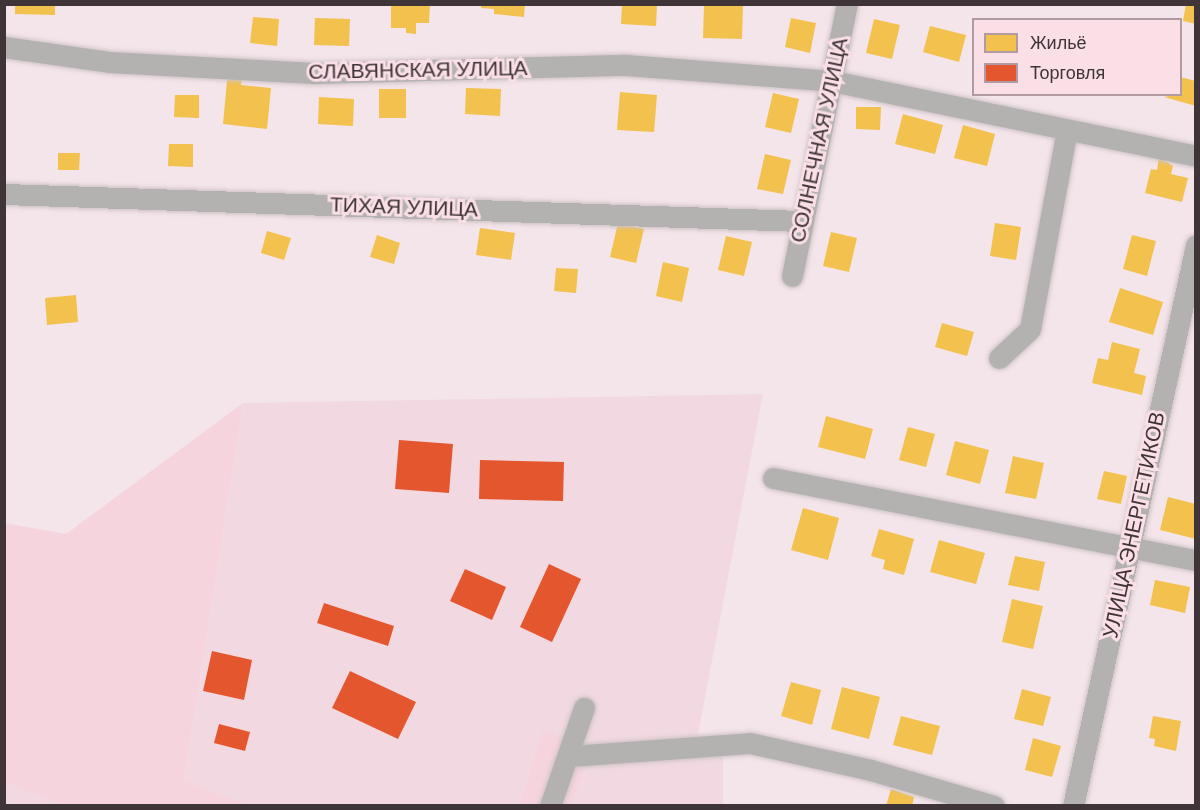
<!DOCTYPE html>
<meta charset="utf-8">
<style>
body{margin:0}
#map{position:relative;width:1200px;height:810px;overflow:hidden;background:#f4e5ea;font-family:Helvetica,sans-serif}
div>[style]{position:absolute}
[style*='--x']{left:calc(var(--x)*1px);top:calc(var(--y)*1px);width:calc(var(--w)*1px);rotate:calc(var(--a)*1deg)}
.built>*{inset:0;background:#f2d9e1}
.green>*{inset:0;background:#f5d4de}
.homes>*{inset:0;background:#f2c14e}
.shops>*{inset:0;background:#e4572e}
.roads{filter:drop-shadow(0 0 2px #cec3c7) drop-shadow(0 0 2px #cec3c7)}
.minor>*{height:21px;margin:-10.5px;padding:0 10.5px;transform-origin:10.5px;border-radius:10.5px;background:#b3b2b0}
span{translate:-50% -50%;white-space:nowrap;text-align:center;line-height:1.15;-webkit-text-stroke:6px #fadfe7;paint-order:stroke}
.street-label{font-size:21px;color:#3f3437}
.frame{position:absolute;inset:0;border:6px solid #3f3437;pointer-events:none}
.legend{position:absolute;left:972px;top:18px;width:210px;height:78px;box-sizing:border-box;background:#fadfe7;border:2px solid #af9ba1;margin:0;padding:8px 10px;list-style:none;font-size:18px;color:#3f3437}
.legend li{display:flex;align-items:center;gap:12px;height:30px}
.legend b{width:30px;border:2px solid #af9ba1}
</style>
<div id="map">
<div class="built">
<i style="clip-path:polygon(763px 394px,698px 734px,723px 754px,723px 805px,571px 805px,593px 751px,543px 729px,518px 805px,249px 805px,184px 782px,243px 403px)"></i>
<i style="clip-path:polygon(4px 783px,5px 783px,64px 805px,5px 805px)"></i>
</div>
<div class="green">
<i style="clip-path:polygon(243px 403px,184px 781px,249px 805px,64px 805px,5px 783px,5px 523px,66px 534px)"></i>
<i style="clip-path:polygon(543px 729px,593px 751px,571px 805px,518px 806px)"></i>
</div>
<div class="homes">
<i style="clip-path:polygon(15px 4px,55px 4px,55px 15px,15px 14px)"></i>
<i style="clip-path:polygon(391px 4px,430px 4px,429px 23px,416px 23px,416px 34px,406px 33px,406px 28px,391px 28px)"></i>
<i style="clip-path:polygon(482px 4px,525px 4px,524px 17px,494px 14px,494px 9px,481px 8px)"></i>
<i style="clip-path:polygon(622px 4px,657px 4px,656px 26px,621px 24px)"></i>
<i style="clip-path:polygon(1186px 4px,1196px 4px,1196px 24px,1183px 21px)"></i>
<i style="clip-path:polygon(704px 5px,743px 5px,742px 39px,703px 38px)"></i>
<i style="clip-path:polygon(253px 17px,279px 19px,277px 46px,250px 43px)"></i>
<i style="clip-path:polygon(315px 18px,350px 19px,349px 46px,314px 45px)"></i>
<i style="clip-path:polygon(791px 18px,816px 23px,810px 53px,785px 47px)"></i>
<i style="clip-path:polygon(874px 19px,900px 25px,892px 59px,866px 53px)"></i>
<i style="clip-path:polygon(930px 26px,966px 35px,959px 62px,923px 52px)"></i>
<i style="clip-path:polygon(231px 77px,242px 79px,241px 85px,271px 88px,267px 129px,223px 124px,227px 81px)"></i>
<i style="clip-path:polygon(1180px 77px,1196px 81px,1196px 106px,1164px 97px,1180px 94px)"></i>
<i style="clip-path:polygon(466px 88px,501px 89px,500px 116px,465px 114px)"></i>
<i style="clip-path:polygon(379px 89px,406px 89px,406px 118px,379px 118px)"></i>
<i style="clip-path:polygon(620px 92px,657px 95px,654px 132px,617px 130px)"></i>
<i style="clip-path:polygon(773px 93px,799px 99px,791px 133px,765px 127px)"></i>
<i style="clip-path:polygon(175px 95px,199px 95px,199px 118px,174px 117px)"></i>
<i style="clip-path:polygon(319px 97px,354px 99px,353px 126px,318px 124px)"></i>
<i style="clip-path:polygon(856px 107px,881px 107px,880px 130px,856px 129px)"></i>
<i style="clip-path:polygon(903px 114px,943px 125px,935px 154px,895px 144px)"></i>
<i style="clip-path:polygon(963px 125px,995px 134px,987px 166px,954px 158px)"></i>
<i style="clip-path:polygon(169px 144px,193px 144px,193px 167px,168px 166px)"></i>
<i style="clip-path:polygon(58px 153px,80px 153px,79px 170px,58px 170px)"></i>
<i style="clip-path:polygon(765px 154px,791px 160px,783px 194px,757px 189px)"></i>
<i style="clip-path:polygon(1159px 157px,1173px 166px,1171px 174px,1188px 178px,1182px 202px,1145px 193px,1151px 169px,1157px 170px)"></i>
<i style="clip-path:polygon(618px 223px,644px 229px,636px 263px,610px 257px)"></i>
<i style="clip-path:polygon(995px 223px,1021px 227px,1016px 260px,990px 256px)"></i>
<i style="clip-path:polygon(480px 228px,515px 233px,511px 260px,476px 255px)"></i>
<i style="clip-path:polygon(267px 231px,291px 238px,284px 260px,261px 253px)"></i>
<i style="clip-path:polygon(831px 232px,857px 238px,849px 272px,823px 266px)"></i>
<i style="clip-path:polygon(377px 235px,400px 243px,394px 264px,370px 257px)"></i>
<i style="clip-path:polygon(1132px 235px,1156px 241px,1147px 276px,1123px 269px)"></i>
<i style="clip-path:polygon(726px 236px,752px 242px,744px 276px,718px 270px)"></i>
<i style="clip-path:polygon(663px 262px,689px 268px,682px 302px,656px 296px)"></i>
<i style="clip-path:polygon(556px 268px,578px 269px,576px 293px,554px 291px)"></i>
<i style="clip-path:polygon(1120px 288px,1163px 302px,1153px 335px,1109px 322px)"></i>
<i style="clip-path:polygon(76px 295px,78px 322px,47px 325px,45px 298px)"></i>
<i style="clip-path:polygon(942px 323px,974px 332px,967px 356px,935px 347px)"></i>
<i style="clip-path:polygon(1112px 342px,1140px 349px,1134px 373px,1146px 376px,1142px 395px,1092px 383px,1098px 358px,1108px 360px)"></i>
<i style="clip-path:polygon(826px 416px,873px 429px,865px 459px,818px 447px)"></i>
<i style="clip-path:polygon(908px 427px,935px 434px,926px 467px,899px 460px)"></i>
<i style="clip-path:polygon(955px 441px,989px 450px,980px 484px,946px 475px)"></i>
<i style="clip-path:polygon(1013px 456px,1044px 463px,1036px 499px,1005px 493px)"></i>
<i style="clip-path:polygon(1104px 471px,1127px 476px,1121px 504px,1097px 499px)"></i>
<i style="clip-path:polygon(1168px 497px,1196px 504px,1196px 539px,1160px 530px)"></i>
<i style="clip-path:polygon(803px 508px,839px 518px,828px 560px,791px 550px)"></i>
<i style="clip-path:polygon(879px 529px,914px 539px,904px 575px,883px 569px,885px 560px,871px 556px)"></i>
<i style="clip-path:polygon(939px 540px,985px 553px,976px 584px,930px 572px)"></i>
<i style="clip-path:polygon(1015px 556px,1045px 562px,1039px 591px,1008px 585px)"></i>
<i style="clip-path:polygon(1155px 580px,1190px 587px,1185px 613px,1150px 605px)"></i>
<i style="clip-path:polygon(1012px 599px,1043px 606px,1033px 649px,1002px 642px)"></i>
<i style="clip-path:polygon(791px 682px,821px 690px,812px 725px,781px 716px)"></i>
<i style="clip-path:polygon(842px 687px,880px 697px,869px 739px,831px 729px)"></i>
<i style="clip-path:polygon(1022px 689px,1051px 697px,1043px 726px,1014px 719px)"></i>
<i style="clip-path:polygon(901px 716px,940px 726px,932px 755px,893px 745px)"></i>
<i style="clip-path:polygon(1153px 716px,1181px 721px,1176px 751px,1154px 746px,1155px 739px,1149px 738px)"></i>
<i style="clip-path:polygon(1033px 738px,1061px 746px,1052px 777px,1025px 770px)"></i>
<i style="clip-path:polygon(891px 789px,914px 797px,912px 806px,886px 806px)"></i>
</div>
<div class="shops">
<i style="clip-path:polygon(399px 440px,453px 444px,449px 493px,395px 489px)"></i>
<i style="clip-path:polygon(480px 460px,564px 462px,563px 501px,479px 499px)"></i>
<i style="clip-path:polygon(549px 564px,581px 579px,552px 642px,520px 627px)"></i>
<i style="clip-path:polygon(465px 569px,506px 587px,492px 620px,450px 601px)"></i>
<i style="clip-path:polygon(324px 603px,394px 626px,388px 646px,317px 623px)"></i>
<i style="clip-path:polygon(212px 651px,252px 660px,244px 700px,203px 691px)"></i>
<i style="clip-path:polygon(350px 671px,416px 702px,398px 739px,332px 708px)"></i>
<i style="clip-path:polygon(219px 724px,250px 732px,245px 751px,214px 743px)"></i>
</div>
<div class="roads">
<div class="minor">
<i style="--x:4;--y:47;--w:106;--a:8.1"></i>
<i style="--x:109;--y:62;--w:205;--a:3.1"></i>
<i style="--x:314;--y:73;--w:312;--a:-1.5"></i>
<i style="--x:626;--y:65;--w:207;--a:4.4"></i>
<i style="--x:832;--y:81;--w:372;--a:11.6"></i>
<i style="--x:4;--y:194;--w:799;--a:1.94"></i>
<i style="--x:792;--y:276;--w:278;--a:-78.6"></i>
<i style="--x:999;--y:358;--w:42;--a:-43.1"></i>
<i style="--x:1030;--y:329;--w:202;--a:-79.5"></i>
<i style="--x:773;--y:478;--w:431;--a:11"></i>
<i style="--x:570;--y:756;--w:180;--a:-4.1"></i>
<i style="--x:750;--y:743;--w:124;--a:12.6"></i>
<i style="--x:871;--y:770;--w:128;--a:16.3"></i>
<i style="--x:550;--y:806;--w:104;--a:-70.9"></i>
<i style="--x:1073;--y:806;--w:574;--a:-77.63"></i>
</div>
</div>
<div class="street-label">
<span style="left:418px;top:70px;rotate:-1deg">СЛАВЯНСКАЯ УЛИЦА</span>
<span style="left:819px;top:140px;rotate:-78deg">СОЛНЕЧНАЯ УЛИЦА</span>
<span style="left:404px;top:207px;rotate:2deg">ТИХАЯ УЛИЦА</span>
<span style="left:1134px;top:525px;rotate:-78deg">УЛИЦА ЭНЕРГЕТИКОВ</span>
</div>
<div class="frame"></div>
<ul class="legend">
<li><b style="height:16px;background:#f2c14e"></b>Жильё</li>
<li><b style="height:16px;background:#e4572e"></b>Торговля</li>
</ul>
</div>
